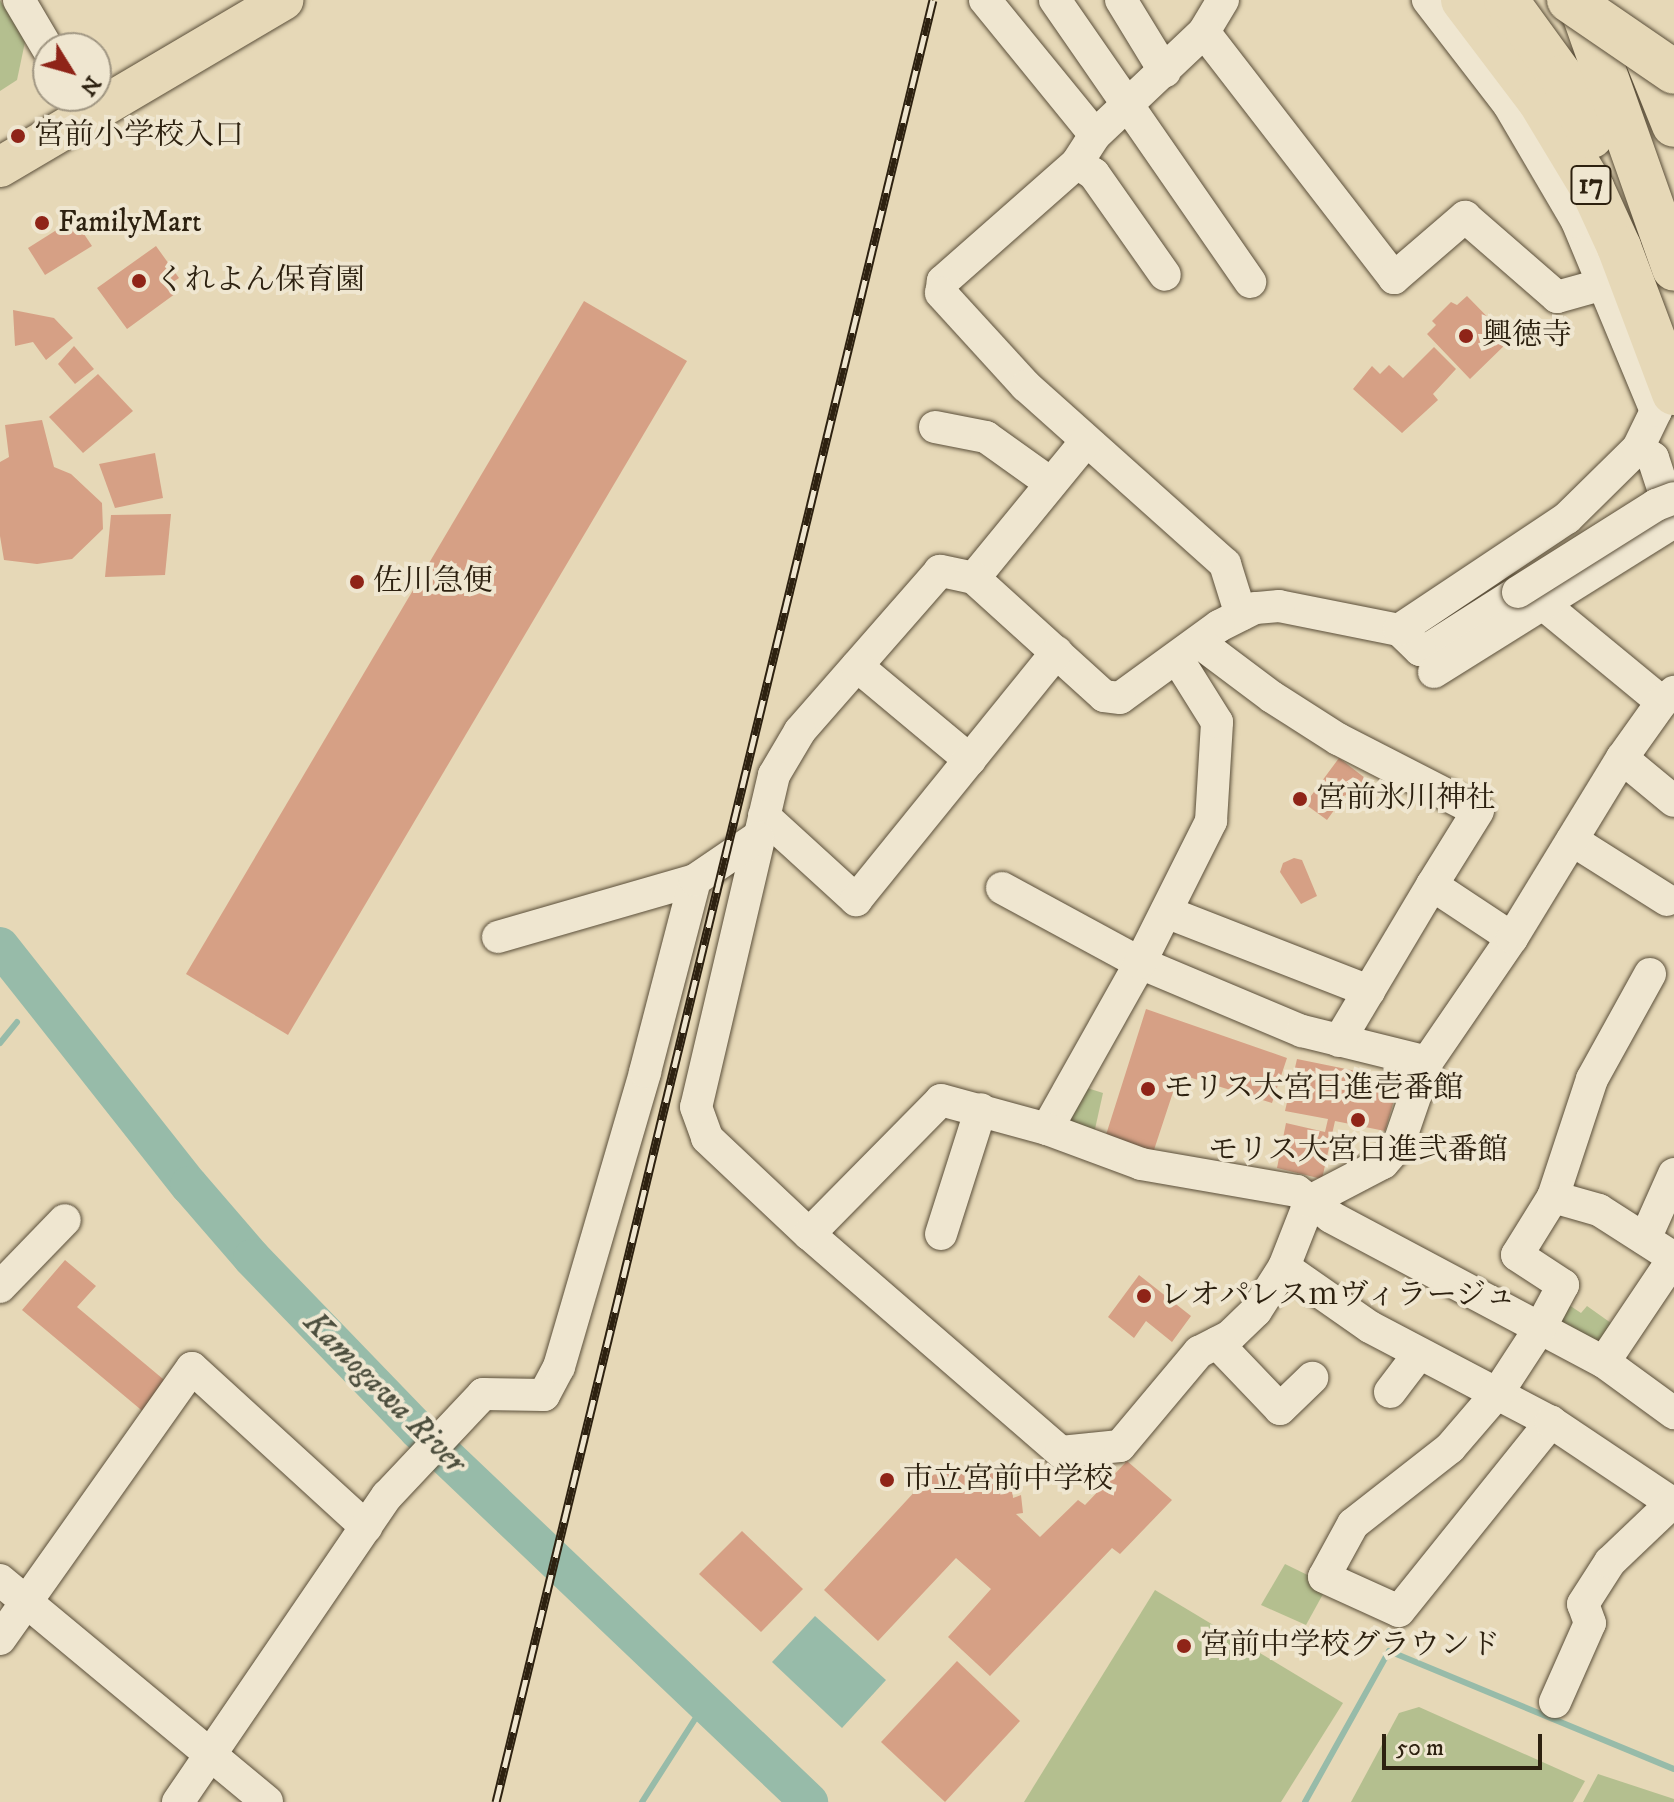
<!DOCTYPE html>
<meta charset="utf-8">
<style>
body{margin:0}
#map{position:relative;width:1674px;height:1802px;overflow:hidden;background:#e6d8b7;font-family:"IM FELL DW Pica","Noto Serif JP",serif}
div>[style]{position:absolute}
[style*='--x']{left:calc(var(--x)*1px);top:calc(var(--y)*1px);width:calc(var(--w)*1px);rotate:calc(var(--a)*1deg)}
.green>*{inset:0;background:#b4bf8f}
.water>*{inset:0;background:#97bba9}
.stream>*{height:6px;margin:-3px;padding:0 3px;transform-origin:3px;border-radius:3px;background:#97bba9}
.river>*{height:38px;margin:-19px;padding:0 19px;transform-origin:19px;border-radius:19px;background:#97bba9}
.building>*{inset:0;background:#d6a085}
.roads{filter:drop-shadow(0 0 2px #5b4f3a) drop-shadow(0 0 2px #5b4f3a)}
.minor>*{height:32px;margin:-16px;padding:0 16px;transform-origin:16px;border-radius:16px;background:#efe6d0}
.major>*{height:40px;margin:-20px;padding:0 20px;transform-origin:20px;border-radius:20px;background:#e6d8b7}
.highway>*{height:44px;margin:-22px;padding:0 22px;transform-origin:22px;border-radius:22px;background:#e6d8b7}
.rail>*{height:9px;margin-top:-4.5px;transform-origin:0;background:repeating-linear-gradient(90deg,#efe6d0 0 18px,#2d2110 0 36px);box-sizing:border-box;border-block:2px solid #2d2110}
.bridges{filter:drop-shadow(0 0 2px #5b4f3a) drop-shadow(0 0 2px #5b4f3a)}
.minor-bridge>*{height:32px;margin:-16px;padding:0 16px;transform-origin:16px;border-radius:16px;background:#efe6d0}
.highway-bridge>*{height:44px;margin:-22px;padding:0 22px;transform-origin:22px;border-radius:22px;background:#e6d8b7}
.dots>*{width:22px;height:22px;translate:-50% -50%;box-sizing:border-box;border:4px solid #efe6d0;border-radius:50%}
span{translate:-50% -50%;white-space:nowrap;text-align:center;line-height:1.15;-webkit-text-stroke:8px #efe6d0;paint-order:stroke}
.shield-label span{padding:2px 6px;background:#efe6d0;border:2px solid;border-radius:6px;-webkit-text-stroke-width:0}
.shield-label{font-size:28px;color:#2d2110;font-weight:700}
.poi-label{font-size:30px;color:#2d2110}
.left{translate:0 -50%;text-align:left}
.water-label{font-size:32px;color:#4d4f3e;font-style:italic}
.north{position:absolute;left:32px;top:32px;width:80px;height:80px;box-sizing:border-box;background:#efe6d0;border:2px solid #a19783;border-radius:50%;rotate:127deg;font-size:22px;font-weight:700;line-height:32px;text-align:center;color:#2d2110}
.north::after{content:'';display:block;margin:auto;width:28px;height:36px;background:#8f2418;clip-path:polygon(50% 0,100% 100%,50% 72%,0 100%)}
.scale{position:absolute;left:1382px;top:1734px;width:160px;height:36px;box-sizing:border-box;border:4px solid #2d2110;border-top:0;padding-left:10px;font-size:24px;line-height:28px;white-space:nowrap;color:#2d2110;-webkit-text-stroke:6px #efe6d0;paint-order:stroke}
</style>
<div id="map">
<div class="green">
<i style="clip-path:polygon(0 0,25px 42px,17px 80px,0 91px)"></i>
<i style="clip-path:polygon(1081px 1086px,1103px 1093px,1093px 1138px,1057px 1124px)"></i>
<i style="clip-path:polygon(1560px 1299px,1581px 1313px,1587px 1306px,1618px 1328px,1600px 1356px,1545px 1324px)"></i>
<i style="clip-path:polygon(1285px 1564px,1328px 1585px,1306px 1625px,1261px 1605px)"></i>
<i style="clip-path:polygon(1155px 1590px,1343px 1703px,1281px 1802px,1024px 1802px)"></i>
<i style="clip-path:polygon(1419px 1707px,1585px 1781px,1573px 1802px,1351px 1802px,1399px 1713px)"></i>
<i style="clip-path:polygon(1598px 1774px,1674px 1799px,1674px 1802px,1583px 1802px)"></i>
</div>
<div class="water">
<i style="clip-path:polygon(815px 1616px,886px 1680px,842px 1728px,772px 1662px)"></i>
</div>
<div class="stream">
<i style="--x:0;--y:1043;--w:27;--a:-51"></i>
<i style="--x:642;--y:1802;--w:119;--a:-57.4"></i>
<i style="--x:1305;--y:1802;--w:173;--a:-60.9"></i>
<i style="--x:1389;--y:1651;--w:308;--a:22.5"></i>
</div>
<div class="river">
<i style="--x:0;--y:946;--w:305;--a:51.7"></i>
<i style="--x:189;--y:1185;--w:96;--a:49.2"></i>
<i style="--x:252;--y:1258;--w:239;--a:46"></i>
<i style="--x:418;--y:1430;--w:540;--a:43.57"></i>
</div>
<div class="building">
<i style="clip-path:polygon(74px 219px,92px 246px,45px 275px,28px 248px)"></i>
<i style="clip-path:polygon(156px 246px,179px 278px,173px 282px,179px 291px,127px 329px,97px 288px)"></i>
<i style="clip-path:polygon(1467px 296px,1510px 340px,1470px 379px,1427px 334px,1436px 325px,1432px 321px,1451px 302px,1457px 305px)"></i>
<i style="clip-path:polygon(584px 301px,687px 361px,288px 1035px,186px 974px)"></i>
<i style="clip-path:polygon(13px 310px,54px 318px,73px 338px,46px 360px,33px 342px,15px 346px)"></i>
<i style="clip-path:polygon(74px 346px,94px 369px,75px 384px,58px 364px)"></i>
<i style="clip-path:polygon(1434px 347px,1456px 369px,1433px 394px,1438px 400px,1402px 433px,1353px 389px,1372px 366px,1380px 374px,1389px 365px,1403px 378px)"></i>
<i style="clip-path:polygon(98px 374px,133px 411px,83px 453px,49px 417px)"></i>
<i style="clip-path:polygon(42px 420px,54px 467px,71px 474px,102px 503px,103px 529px,72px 559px,37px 564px,4px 560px,0 536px,0 462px,9px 457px,5px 425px)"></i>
<i style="clip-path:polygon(155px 453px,163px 498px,115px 508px,99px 464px)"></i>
<i style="clip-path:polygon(171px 514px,165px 575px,105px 577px,111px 515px)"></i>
<i style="clip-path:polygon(1339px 758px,1369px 781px,1354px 801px,1345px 795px,1327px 820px,1305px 804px)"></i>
<i style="clip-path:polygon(1294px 858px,1302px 860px,1317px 896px,1301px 904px,1280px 872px,1283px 863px)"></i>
<i style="clip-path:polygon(1146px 1009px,1287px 1058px,1272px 1103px,1179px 1074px,1152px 1156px,1105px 1138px)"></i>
<i style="clip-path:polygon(1297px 1059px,1400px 1080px,1385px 1131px,1335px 1121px,1322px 1179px,1277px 1168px,1286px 1123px,1325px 1132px,1328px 1119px,1285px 1111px)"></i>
<i style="clip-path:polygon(65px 1260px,96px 1286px,77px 1307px,169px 1384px,146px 1414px,22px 1310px)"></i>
<i style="clip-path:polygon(1139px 1275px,1191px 1316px,1172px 1342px,1146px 1321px,1134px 1338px,1108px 1317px)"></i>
<i style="clip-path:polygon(1127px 1461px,1172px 1500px,1120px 1554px,1112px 1548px,990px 1676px,948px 1637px,991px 1589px,956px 1558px,878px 1641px,824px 1590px,930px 1475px,1011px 1468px,1013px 1498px,1021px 1495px,1023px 1513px,1016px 1514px,1040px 1537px,1078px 1500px,1085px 1505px)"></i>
<i style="clip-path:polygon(742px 1531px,803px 1589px,761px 1632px,699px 1574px)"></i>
<i style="clip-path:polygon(957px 1661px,1020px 1721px,945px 1802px,881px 1742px)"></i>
</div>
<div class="roads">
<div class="minor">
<i style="--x:19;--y:0;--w:57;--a:59.4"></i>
<i style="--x:985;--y:0;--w:174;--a:50.8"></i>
<i style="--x:1055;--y:0;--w:343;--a:55.3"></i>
<i style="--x:1121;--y:0;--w:84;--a:58.6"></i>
<i style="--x:1223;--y:0;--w:37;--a:121"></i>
<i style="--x:1204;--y:32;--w:150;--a:136.6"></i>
<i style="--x:1095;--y:135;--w:33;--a:123"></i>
<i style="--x:1077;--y:163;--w:179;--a:138.6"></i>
<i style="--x:943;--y:281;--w:12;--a:99"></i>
<i style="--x:941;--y:293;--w:126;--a:47.6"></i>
<i style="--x:1026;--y:386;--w:267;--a:41.8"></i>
<i style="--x:1225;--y:564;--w:53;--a:72.6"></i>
<i style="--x:1204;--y:32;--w:311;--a:52.3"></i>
<i style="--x:1394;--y:278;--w:94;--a:-40.7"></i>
<i style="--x:1465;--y:217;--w:122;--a:41"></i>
<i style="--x:1557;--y:297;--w:49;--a:-15.5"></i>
<i style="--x:1077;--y:163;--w:20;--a:33"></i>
<i style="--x:1094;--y:174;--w:123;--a:54.9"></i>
<i style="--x:935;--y:427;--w:52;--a:11.1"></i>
<i style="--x:986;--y:437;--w:77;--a:35.5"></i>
<i style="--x:1638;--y:448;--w:18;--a:34"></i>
<i style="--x:1653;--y:458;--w:67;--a:71.8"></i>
<i style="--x:974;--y:578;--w:177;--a:-50.7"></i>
<i style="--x:1518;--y:592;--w:108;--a:147.5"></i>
<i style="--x:1427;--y:650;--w:7;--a:180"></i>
<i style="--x:1420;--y:650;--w:29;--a:-136"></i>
<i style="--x:1399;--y:630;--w:122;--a:-168.7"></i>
<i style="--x:1279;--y:606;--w:24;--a:175"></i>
<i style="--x:1255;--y:608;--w:40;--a:153.4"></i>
<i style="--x:1219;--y:626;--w:122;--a:144"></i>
<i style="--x:1120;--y:698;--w:16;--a:-173"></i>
<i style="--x:1104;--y:696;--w:176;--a:-137.8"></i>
<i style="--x:974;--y:578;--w:35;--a:-168"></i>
<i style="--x:940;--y:571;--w:213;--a:131.2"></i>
<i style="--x:800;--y:731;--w:51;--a:120.6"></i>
<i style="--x:774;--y:775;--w:341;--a:103.2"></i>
<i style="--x:696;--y:1107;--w:33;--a:70"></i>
<i style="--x:707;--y:1138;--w:140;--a:43.3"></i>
<i style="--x:809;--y:1234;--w:333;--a:40.9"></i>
<i style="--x:1061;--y:1452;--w:59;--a:-5.8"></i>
<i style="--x:1120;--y:1446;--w:123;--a:-50"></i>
<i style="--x:1199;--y:1352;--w:34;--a:-27"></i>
<i style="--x:1229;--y:1337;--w:37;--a:-44"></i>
<i style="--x:1256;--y:1311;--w:52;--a:-57.5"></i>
<i style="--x:1284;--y:1267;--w:71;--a:-68.5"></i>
<i style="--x:1310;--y:1201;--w:26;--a:37"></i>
<i style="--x:1331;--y:1217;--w:309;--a:28"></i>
<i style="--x:1604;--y:1362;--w:87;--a:36.1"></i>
<i style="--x:1543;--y:604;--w:154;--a:39.5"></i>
<i style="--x:1399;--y:630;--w:202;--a:-33.7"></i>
<i style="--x:1567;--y:518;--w:100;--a:-44.6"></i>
<i style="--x:1638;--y:448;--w:41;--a:-64.1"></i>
<i style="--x:1656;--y:411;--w:206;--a:-112.6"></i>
<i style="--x:1577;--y:221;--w:134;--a:-120.4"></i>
<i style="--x:1509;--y:105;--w:133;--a:-127.6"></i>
<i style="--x:1200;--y:643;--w:90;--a:36.9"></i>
<i style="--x:1272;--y:697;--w:78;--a:32.5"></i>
<i style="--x:1338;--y:739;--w:157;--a:27.2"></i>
<i style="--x:1478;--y:811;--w:87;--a:121.9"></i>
<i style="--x:1432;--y:885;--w:96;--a:33.5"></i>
<i style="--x:857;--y:666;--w:147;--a:39.8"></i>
<i style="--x:1434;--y:672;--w:283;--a:-32"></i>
<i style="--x:1622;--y:758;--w:67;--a:39.6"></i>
<i style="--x:764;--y:816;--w:125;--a:42.4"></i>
<i style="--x:856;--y:900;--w:319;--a:-51"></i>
<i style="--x:1572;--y:840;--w:112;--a:32.3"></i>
<i style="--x:1002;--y:888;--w:157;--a:28.5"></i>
<i style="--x:1140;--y:963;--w:176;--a:22.8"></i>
<i style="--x:1302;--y:1031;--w:129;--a:13.9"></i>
<i style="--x:1166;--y:912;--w:218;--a:21.3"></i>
<i style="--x:498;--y:937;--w:205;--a:-16.1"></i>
<i style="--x:1339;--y:1041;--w:182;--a:-59.2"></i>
<i style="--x:1047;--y:1129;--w:190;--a:-60.7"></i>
<i style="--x:1140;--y:963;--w:159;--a:-63.4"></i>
<i style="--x:1211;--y:821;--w:99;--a:-86.5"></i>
<i style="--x:1217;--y:722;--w:75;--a:-122"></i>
<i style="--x:1553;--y:1197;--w:124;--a:-71.7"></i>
<i style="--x:1592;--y:1079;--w:120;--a:-61.1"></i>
<i style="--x:809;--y:1234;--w:188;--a:-45.4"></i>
<i style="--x:941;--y:1100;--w:110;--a:15.3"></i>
<i style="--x:1047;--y:1129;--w:100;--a:20.4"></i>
<i style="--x:1141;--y:1164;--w:158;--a:9.8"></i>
<i style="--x:1297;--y:1191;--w:16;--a:38"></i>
<i style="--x:1310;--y:1201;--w:82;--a:-27.5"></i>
<i style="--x:1383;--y:1163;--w:23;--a:-49"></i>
<i style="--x:1398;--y:1146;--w:89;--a:-71"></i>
<i style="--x:1427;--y:1062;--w:150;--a:-55.6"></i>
<i style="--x:1512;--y:938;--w:211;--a:-58.6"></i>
<i style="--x:1622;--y:758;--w:69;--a:-54.5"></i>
<i style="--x:1662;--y:702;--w:16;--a:-40"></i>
<i style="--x:941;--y:1234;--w:131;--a:-72.3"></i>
<i style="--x:1645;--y:1239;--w:71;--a:-66"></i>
<i style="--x:1284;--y:1267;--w:105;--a:34.9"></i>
<i style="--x:1370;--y:1327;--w:204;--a:27.7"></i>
<i style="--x:0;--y:1287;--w:93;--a:-45.9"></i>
<i style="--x:1217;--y:1343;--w:91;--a:46.3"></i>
<i style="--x:1280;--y:1409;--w:45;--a:-44.1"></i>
<i style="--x:1604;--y:1362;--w:125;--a:-56.1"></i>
<i style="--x:1674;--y:1258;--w:89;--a:-147.4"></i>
<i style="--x:1599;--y:1210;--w:48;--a:-164.2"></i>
<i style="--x:1553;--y:1197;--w:68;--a:121.8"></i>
<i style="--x:1517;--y:1255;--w:55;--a:33.1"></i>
<i style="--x:1563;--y:1285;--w:49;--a:118.1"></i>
<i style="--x:1540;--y:1328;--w:75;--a:123.1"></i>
<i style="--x:1499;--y:1391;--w:75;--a:130.7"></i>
<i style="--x:1450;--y:1448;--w:123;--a:141.9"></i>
<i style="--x:1353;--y:1524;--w:60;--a:118.7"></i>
<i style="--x:1324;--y:1577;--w:82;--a:24.4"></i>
<i style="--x:1399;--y:1611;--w:243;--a:-51.2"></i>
<i style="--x:1551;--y:1422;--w:146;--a:33.8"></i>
<i style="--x:1390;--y:1392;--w:48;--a:-52.7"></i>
<i style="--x:0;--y:1580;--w:347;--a:39.7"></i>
<i style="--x:0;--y:1639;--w:332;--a:-54.7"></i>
<i style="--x:192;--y:1368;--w:236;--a:42.4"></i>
<i style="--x:1555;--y:1702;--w:86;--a:-66.1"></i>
<i style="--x:1590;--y:1623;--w:20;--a:-110"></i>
<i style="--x:1583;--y:1604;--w:50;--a:-57.3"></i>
<i style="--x:1610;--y:1562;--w:88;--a:-43.6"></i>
<i style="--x:178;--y:1802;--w:371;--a:-55.7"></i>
<i style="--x:387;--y:1496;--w:140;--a:-46.7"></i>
<i style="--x:483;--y:1394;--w:61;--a:0.9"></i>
<i style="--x:544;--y:1395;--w:32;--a:-62"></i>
<i style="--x:559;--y:1367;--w:307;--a:-73.7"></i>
<i style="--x:645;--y:1072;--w:198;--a:-75.4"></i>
<i style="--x:695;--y:880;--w:76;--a:-34.3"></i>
</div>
<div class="major">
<i style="--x:0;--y:167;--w:329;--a:-30.5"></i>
</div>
<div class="highway">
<i style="--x:1463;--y:0;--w:126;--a:52.8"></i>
<i style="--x:1539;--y:100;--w:103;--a:58.9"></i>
<i style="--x:1592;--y:188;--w:65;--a:65.4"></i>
<i style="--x:1619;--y:247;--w:156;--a:69.4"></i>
<i style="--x:1506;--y:0;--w:95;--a:54"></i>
<i style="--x:1562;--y:77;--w:66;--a:63.8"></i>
<i style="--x:1579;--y:0;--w:285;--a:70.5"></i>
<i style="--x:1619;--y:0;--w:38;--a:61"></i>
<i style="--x:1637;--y:33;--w:99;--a:68.1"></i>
<i style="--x:1664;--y:0;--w:33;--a:72"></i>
</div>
</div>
<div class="rail">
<i style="--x:496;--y:1802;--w:1854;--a:-76.37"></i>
</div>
<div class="bridges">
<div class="minor-bridge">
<i style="--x:1518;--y:592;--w:163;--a:-32.2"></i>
<i style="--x:1656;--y:505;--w:19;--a:-21"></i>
</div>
<div class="highway-bridge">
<i style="--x:1569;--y:0;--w:127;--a:34.4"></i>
</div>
</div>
<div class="dots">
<i style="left:18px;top:136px;background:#8f2418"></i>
<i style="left:42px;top:223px;background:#8f2418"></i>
<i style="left:139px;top:281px;background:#8f2418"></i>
<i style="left:1466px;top:336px;background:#8f2418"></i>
<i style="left:357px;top:582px;background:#8f2418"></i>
<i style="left:1300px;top:799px;background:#8f2418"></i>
<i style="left:1148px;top:1089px;background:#8f2418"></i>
<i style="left:1358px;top:1120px;background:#8f2418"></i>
<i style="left:1144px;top:1296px;background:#8f2418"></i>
<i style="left:887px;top:1480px;background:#8f2418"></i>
<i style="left:1184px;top:1646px;background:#8f2418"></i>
</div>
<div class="shield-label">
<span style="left:1591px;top:185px">17</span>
</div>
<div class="poi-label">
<span class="left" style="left:34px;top:136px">宮前小学校入口</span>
<span class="left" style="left:58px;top:223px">FamilyMart</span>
<span class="left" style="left:155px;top:281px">くれよん保育園</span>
<span class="left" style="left:1482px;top:336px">興徳寺</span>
<span class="left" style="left:373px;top:582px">佐川急便</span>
<span class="left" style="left:1316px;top:799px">宮前氷川神社</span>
<span class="left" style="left:1164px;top:1089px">モリス大宮日進壱番館</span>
<span style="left:1358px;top:1151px">モリス大宮日進弐番館</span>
<span class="left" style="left:1160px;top:1296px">レオパレスｍヴィラージュ</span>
<span class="left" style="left:903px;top:1480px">市立宮前中学校</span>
<span class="left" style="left:1200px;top:1646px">宮前中学校グラウンド</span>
</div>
<div class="water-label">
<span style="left:384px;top:1393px;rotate:45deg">Kamogawa River</span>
</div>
<div class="north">N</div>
<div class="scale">50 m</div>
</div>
